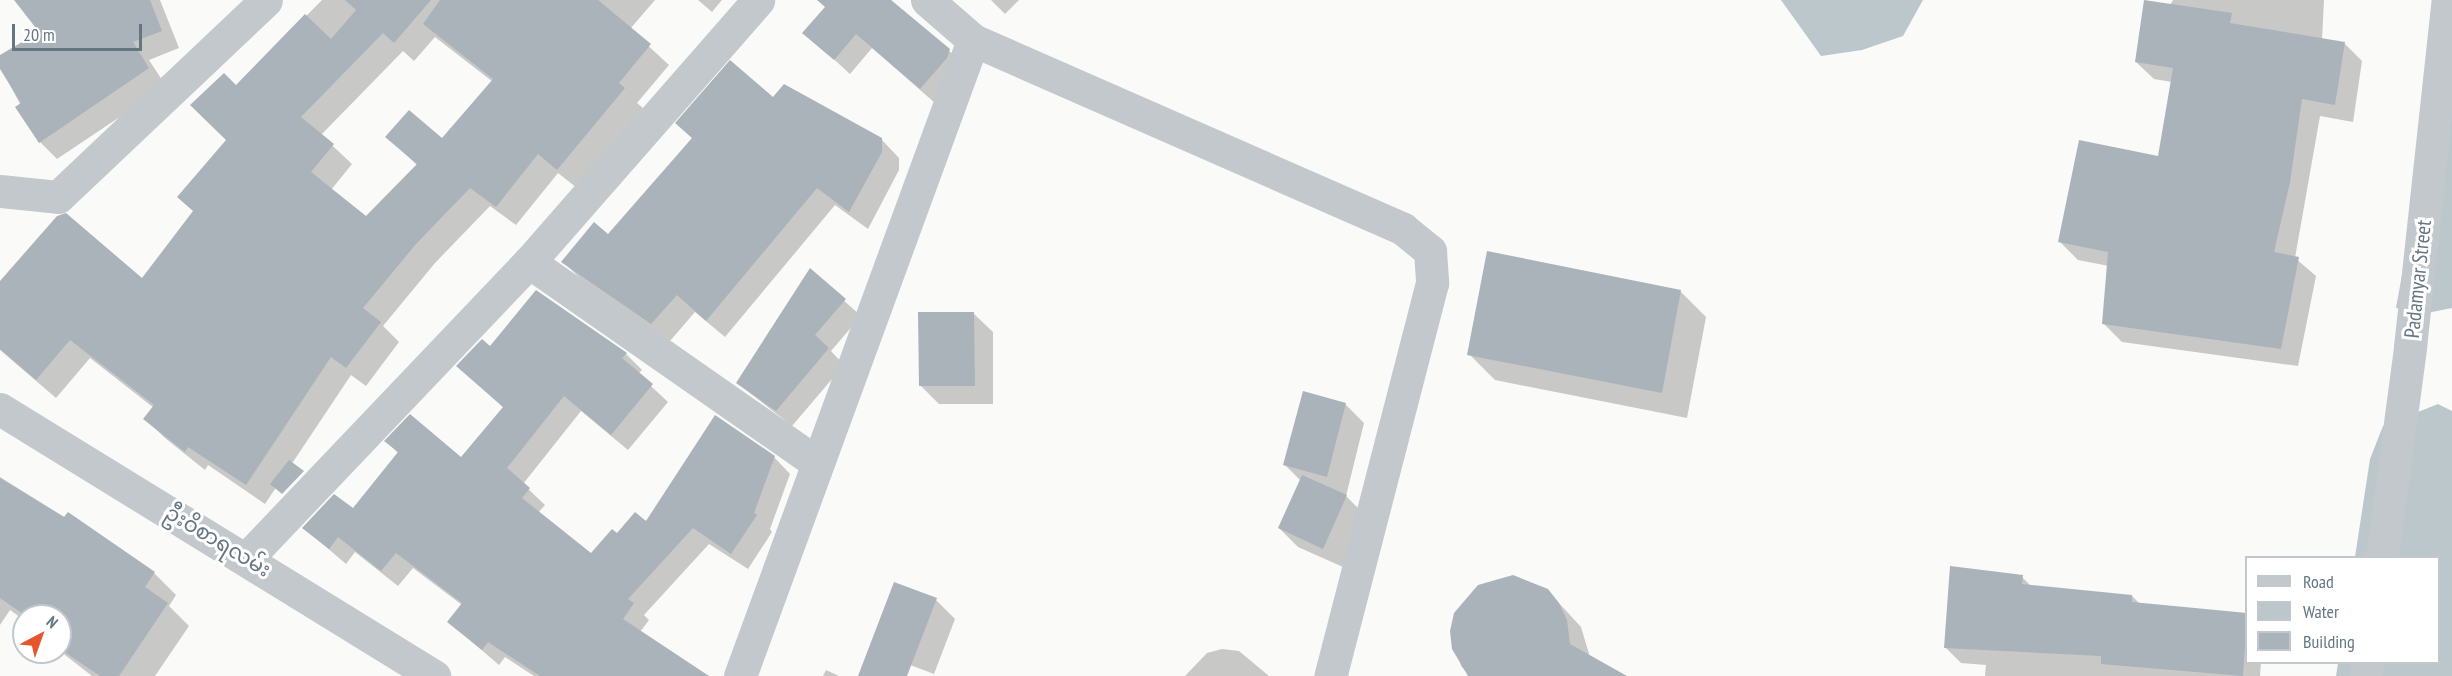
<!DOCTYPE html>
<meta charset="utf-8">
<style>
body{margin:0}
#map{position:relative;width:2452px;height:676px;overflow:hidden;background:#fafaf8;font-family:"PT Sans Narrow","Noto Sans Myanmar",sans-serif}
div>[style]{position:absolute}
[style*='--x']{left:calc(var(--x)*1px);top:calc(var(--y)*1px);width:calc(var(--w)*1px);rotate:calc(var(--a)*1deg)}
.water>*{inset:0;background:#bbc7cb}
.shadow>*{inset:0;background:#0003}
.building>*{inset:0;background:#aab3b9}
.minor>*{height:33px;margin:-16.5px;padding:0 16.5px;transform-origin:16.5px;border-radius:16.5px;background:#c3c8cc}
span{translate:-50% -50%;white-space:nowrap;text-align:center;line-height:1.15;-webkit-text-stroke:6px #fff;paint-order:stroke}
.street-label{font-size:21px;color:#657683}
.legend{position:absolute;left:2245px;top:556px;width:195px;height:108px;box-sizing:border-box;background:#fff;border:2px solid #c1c8cd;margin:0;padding:8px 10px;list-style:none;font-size:18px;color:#657683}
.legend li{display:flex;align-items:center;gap:12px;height:30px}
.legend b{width:30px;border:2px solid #c1c8cd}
.north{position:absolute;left:12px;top:604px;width:60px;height:60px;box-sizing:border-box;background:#fff;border:2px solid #c1c8cd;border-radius:50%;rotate:41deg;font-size:16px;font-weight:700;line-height:24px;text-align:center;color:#657683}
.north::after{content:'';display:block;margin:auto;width:21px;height:27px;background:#e4572e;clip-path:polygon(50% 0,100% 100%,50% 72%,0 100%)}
.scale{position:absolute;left:12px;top:24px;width:130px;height:27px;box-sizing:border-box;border:3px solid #657683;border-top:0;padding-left:8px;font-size:18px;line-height:21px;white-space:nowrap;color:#657683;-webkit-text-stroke:4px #fff;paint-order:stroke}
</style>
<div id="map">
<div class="water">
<i style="clip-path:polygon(1781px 0,1923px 0,1903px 36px,1862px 50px,1821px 56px)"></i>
<i style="clip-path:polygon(2452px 0,2452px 308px,2427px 313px,2396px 308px)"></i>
<i style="clip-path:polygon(2438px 404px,2452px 411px,2452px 676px,2336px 676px,2338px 663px,2438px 662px,2438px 558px,2355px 557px,2370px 459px,2383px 426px)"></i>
</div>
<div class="shadow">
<i style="clip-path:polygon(16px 0,160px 0,179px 48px,149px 60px,166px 86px,57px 159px,40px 142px,0 66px,0 57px,54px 25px)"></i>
<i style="clip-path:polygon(evenodd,322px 0,655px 0,630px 29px,669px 65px,637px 103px,643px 108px,577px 188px,558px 173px,516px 225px,490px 206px,435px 263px,383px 326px,399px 342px,366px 386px,351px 375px,265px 504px,208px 465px,205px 470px,165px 438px,145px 419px,154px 408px,90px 358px,56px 398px,0 350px,0 284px,142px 280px,194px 212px,228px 140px,236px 87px,322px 0,435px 37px,493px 82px,442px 140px,387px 137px,417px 165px,366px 218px,331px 190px,352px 164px,321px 135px,403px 51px,414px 61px,435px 37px)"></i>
<i style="clip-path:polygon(698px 0,722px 0,712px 12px)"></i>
<i style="clip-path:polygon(825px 0,891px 0,964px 64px,935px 103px,872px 48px,850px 74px,804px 32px,829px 4px)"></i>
<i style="clip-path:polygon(991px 0,1019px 0,1005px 14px)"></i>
<i style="clip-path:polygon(2173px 0,2324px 0,2322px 40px,2344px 43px,2362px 61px,2353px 122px,2320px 116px,2295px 258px,2316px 276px,2298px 366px,2122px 342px,2104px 324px,2109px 266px,2078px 260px,2060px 242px,2160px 158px,2172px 82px,2154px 79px,2136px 62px)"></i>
<i style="clip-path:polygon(677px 123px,881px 139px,899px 158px,899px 170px,868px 229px,835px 205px,725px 337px,695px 312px,670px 341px,581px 279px,563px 262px,608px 236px,693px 139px)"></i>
<i style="clip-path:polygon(811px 271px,861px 316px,831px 351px,844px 365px,792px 426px,737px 383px)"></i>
<i style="clip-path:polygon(1680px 291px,1706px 317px,1687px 418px,1495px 380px,1469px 354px)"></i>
<i style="clip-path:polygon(973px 313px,993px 332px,993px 404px,939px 404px,920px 385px)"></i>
<i style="clip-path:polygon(490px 348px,626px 354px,642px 370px,638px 374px,668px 402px,628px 450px,581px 411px,523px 484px,545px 505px,538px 513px,591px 555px,617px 535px,774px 457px,790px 474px,770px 529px,772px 532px,748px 569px,709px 544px,644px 615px,649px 620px,640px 632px,692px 676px,534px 676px,505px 657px,499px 665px,449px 622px,462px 605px,413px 568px,398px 586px,355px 552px,346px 564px,304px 528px,354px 510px,399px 454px,386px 441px,461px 459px,504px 408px,458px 366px)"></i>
<i style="clip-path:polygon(1345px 404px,1364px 423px,1346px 496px,1365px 515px,1343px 567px,1298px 547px,1279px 528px,1301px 481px,1285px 465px)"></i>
<i style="clip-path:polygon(0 477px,154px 573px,176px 595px,169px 606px,189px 626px,155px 676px,92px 676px,60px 651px,60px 616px,24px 616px,24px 620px,10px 610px,0 625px)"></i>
<i style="clip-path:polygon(1513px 577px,1547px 590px,1581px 627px,1590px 657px,1624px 676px,1470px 676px,1461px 666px,1452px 631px)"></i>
<i style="clip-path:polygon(2022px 577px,2032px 587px,2132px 596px,2140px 604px,2246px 614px,2246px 662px,2261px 662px,2260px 676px,1985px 676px,1986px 665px,1961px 663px,1945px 647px)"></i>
<i style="clip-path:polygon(936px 600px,955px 619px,934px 674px,892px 658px)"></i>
<i style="clip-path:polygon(1222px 649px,1239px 651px,1269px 676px,1185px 676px,1207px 653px)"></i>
<i style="clip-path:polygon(826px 670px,839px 676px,823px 676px)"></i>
</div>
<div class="building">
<i style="clip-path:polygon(14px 0,150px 0,162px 31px,133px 42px,149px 68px,39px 143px,15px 107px,21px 103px,0 69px,0 55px,39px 32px)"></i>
<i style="clip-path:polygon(345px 0,431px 0,394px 43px,383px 33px,301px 117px,334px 144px,311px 172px,366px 216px,417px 164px,385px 137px,409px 110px,442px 138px,493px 79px,423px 24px,440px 0,598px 0,651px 44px,619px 83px,625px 88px,557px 170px,538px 154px,496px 207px,470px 188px,416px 244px,363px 308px,381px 322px,346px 368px,331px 357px,246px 485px,188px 447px,185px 452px,143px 419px,154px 405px,70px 340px,36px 380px,0 349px,0 281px,57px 216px,66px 213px,142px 278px,193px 211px,177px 197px,226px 140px,190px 105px,224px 73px,236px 85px,305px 14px,331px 39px,356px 10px)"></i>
<i style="clip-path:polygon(817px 0,891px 0,950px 49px,947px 58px,920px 89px,856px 34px,834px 60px,802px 33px,825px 7px)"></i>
<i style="clip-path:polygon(2144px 0,2232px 13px,2230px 23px,2345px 42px,2335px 105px,2302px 99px,2290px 182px,2274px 252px,2299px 257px,2281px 349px,2102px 324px,2108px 252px,2058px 242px,2079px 140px,2158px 156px,2173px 68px,2135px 62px)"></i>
<i style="clip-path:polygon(730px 60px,773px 97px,784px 84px,882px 138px,882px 152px,849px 212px,817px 188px,706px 321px,677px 295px,651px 324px,561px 262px,594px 222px,608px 234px,692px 138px,675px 123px)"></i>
<i style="clip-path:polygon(1487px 251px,1681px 290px,1662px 393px,1467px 355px)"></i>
<i style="clip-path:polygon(810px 268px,846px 299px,815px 335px,829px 348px,776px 411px,736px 383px)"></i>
<i style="clip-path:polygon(536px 290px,627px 353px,622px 358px,653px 384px,611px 435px,564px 396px,507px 468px,530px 488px,522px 498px,591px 553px,612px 529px,617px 533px,635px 512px,646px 521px,715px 415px,775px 456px,754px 513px,757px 515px,731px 554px,693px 528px,628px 599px,634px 603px,623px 619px,709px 676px,540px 676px,488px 642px,482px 650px,447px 622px,462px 603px,396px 553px,381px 571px,338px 537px,329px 549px,302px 528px,334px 494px,353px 508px,398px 452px,384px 441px,410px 414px,461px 457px,503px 407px,456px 366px,482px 339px,490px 346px)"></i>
<i style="clip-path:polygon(918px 312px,974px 312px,975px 386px,919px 386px)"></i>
<i style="clip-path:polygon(1303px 391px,1346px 403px,1327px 477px,1283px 465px)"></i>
<i style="clip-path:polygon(289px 460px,304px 471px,282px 494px,270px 484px)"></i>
<i style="clip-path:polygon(1302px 475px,1347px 495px,1323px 549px,1278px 528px)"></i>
<i style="clip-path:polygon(0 478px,64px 517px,68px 512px,155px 572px,145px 587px,168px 603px,119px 676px,100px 676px,60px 649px,60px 616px,26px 616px,0 598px)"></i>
<i style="clip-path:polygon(1950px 566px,2023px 575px,2022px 584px,2132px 595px,2132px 602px,2247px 613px,2243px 676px,2101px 664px,2101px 656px,1944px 648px)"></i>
<i style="clip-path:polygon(1513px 575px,1548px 589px,1559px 603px,1567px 620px,1570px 644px,1627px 676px,1468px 676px,1452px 649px,1450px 631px,1454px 613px,1478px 585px)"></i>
<i style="clip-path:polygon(894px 582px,937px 598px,907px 676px,858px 676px)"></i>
</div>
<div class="minor">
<i style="--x:927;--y:0;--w:61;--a:41"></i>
<i style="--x:973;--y:40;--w:470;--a:23.7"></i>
<i style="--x:1403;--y:229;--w:35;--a:39"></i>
<i style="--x:1430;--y:251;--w:32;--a:86"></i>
<i style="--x:1432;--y:283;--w:406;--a:104.5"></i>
<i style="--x:0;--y:191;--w:58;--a:5.9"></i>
<i style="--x:58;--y:197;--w:286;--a:-43.4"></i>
<i style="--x:529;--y:262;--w:350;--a:34.9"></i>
<i style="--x:0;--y:409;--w:510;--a:31.6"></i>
<i style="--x:247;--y:558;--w:409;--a:-46.4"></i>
<i style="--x:529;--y:262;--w:348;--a:-48.8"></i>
<i style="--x:2382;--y:558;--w:213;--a:-82.4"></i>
<i style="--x:2410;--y:347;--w:349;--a:-83.8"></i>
<i style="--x:740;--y:676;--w:677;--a:-69.88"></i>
<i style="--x:2366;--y:676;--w:14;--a:-82"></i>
</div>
<div class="street-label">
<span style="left:2418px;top:279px;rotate:-84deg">Padamyar Street</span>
<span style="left:218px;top:541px;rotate:31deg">ဦးဝိစာရလမ်း</span>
</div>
<ul class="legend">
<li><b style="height:8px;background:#c3c8cc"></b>Road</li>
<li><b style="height:16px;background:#bbc7cb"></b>Water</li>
<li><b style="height:16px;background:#aab3b9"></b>Building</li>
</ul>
<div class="north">N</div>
<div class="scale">20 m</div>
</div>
